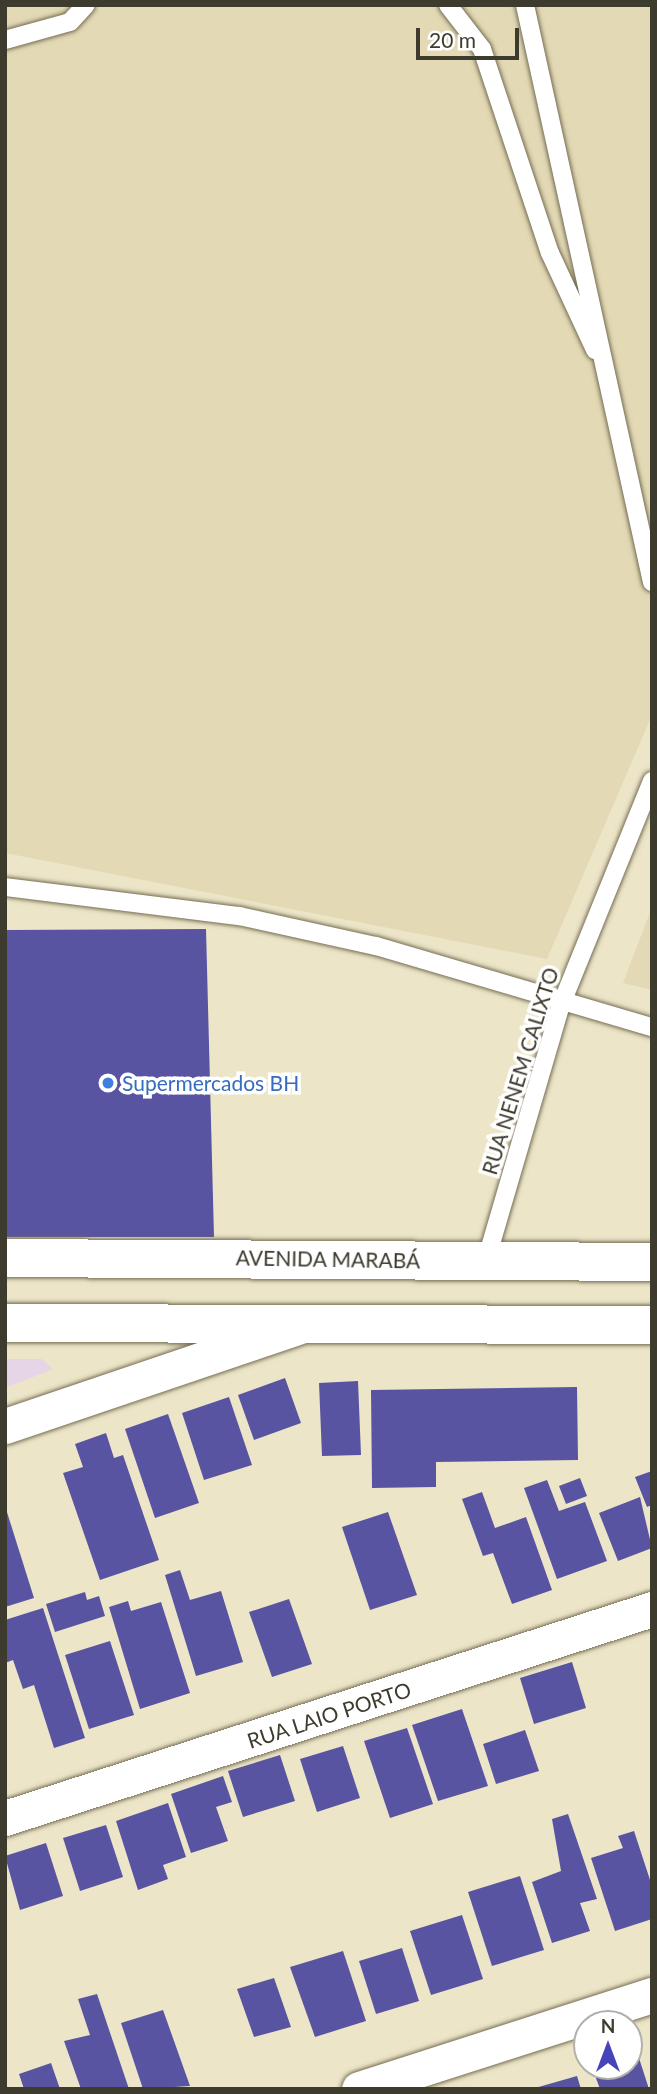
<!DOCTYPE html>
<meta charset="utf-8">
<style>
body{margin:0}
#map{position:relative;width:657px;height:2094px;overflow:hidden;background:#ede5c8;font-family:Lato,sans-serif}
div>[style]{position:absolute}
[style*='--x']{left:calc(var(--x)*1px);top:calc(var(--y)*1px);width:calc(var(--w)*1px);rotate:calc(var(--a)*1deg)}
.commercial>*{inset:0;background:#e5d5e7}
.built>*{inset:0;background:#e3d9b5}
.building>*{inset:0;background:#5854a1}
.roads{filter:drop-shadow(0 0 2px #756d53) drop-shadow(0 0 2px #756d53)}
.lane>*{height:18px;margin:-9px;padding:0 9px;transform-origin:9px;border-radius:9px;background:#fff}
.street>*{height:35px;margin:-17.5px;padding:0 17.5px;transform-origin:17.5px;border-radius:17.5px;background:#fff}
.primary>*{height:38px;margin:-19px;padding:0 19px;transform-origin:19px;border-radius:19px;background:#fff}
.dots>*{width:19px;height:19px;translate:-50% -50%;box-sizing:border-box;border:4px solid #fff;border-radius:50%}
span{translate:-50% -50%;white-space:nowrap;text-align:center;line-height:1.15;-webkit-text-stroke:7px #fff;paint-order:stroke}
.street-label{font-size:21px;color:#3d3a2e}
.shop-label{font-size:21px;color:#366cbe}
.left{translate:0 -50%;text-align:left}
.frame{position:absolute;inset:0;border:7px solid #3d3a2e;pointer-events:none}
.north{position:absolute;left:573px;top:2010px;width:70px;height:70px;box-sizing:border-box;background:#fff;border:2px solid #b1b0ab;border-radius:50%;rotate:0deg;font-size:19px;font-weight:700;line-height:28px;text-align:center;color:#3d3a2e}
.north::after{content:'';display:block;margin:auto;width:24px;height:32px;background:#4743b9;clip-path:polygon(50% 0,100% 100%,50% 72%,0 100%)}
.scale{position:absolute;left:416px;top:28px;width:103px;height:32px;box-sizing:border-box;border:4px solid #3d3a2e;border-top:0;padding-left:9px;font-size:21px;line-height:24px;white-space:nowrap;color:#3d3a2e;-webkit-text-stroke:5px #fff;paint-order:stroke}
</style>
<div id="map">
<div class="commercial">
<i style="clip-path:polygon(5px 1359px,42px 1359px,53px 1369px,5px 1388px)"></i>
</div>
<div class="built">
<i style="clip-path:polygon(5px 5px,652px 5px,652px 715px,547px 959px,5px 853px)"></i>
<i style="clip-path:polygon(652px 907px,652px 990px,623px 983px)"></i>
</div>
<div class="building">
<i style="clip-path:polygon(206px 929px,214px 1237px,5px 1237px,5px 930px)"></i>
<i style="clip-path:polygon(285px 1378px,301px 1423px,254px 1440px,238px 1395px)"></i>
<i style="clip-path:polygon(358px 1381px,361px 1455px,322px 1456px,319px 1383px)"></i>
<i style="clip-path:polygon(577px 1387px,578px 1460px,436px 1462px,436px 1487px,372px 1488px,371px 1390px)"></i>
<i style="clip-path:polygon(229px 1397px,252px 1465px,204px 1480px,182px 1413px)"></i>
<i style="clip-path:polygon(168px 1414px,199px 1503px,155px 1518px,125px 1429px)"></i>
<i style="clip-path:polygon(106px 1433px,114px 1458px,123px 1455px,159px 1560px,100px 1580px,63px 1473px,83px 1467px,75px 1444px)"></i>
<i style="clip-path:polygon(652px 1471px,652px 1505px,647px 1507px,635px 1477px)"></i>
<i style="clip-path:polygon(580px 1478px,587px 1496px,566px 1504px,559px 1486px)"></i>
<i style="clip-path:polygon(547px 1480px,559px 1511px,585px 1502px,607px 1561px,557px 1579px,524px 1488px)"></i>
<i style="clip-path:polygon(482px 1492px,495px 1528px,526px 1517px,552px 1590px,512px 1604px,493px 1553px,483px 1556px,462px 1499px)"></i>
<i style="clip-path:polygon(640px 1497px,652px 1548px,618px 1561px,599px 1513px)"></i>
<i style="clip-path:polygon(6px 1509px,34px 1598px,5px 1607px,5px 1510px)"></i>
<i style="clip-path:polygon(388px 1512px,417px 1595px,370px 1610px,342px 1527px)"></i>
<i style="clip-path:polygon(180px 1570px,190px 1600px,221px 1591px,243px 1662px,196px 1676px,165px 1575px)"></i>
<i style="clip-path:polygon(85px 1592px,87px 1600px,99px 1596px,105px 1616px,55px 1632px,46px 1604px)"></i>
<i style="clip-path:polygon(289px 1599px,312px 1664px,272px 1677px,249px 1612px)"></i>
<i style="clip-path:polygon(128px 1601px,131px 1611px,161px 1602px,190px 1693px,140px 1709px,109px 1607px)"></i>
<i style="clip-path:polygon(43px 1608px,85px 1738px,54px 1748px,34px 1685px,23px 1689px,13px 1660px,5px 1663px,5px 1620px)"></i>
<i style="clip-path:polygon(110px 1641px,134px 1715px,89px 1729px,65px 1655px)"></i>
<i style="clip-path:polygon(572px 1662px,586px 1708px,534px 1724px,520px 1678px)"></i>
<i style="clip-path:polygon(462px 1709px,488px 1786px,438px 1801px,412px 1725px)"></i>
<i style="clip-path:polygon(407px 1728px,433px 1804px,390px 1818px,364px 1741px)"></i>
<i style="clip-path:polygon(525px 1730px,539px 1771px,496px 1784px,483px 1744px)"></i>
<i style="clip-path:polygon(343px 1746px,360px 1798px,317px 1812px,300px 1759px)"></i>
<i style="clip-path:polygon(280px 1755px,295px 1801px,243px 1817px,228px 1771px)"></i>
<i style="clip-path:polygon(223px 1776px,232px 1802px,216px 1807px,228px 1841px,191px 1853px,171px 1794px)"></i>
<i style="clip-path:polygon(168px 1803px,186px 1857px,163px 1865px,168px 1879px,138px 1890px,116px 1821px)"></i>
<i style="clip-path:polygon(568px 1814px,597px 1899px,580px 1903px,590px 1931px,552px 1943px,532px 1882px,561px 1871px,552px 1819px)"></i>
<i style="clip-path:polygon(106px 1825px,123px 1877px,80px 1891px,63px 1838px)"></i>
<i style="clip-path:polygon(634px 1831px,652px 1886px,652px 1919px,615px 1931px,591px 1858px,623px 1848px,618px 1836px)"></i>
<i style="clip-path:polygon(46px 1843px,63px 1896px,20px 1910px,5px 1856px)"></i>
<i style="clip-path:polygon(520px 1876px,544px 1950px,492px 1966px,468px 1892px)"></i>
<i style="clip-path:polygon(462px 1915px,483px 1979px,431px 1995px,410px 1931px)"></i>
<i style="clip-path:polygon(402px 1948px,419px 2001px,376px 2014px,359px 1961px)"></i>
<i style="clip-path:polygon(343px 1951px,366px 2021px,315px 2037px,290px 1967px)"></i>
<i style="clip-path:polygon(274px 1978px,291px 2027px,254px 2037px,237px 1989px)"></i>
<i style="clip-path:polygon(97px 1994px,129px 2089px,81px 2089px,64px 2041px,90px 2035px,78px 1999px)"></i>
<i style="clip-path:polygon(163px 2010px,190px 2086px,143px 2089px,121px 2023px)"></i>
<i style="clip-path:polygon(638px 2055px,649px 2089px,600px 2089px,593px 2070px,629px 2066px,629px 2058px)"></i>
<i style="clip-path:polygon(51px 2063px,60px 2089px,24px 2089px,19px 2074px)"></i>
<i style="clip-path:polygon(577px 2076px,581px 2089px,536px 2089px,535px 2088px)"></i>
</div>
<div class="roads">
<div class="lane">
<i style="--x:448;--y:5;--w:56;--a:52.3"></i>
<i style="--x:482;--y:49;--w:215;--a:71.6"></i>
<i style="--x:550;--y:253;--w:107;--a:65.1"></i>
<i style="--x:525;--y:5;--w:591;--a:77.59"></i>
<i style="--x:5;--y:40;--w:67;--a:-15.5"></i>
<i style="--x:70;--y:22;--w:23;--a:-47"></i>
<i style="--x:5;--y:887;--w:236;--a:7.1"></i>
<i style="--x:239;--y:916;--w:140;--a:12.4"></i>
<i style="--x:376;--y:946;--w:288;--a:16.4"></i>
<i style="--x:486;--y:1261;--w:267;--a:-73.7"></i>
<i style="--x:561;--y:1005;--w:242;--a:-67.9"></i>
</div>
<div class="street">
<i style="--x:5;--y:1426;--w:308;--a:-18.7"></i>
<i style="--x:5;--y:1818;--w:680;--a:-17.9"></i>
<i style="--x:359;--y:2089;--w:308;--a:-17.8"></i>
</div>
<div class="primary">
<i style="--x:5;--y:1258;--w:647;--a:0.35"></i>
<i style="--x:5;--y:1323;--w:647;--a:0.18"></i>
</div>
</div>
<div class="dots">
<i style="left:108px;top:1083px;background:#3f7fe0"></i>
</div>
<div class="street-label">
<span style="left:520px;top:1071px;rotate:-73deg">RUA NENEM CALIXTO</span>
<span style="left:328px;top:1259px;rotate:1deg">AVENIDA MARABÁ</span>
<span style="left:329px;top:1715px;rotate:-18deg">RUA LAIO PORTO</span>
</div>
<div class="shop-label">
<span class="left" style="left:122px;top:1083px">Supermercados BH</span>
</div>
<div class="frame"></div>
<div class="north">N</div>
<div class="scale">20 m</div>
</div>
